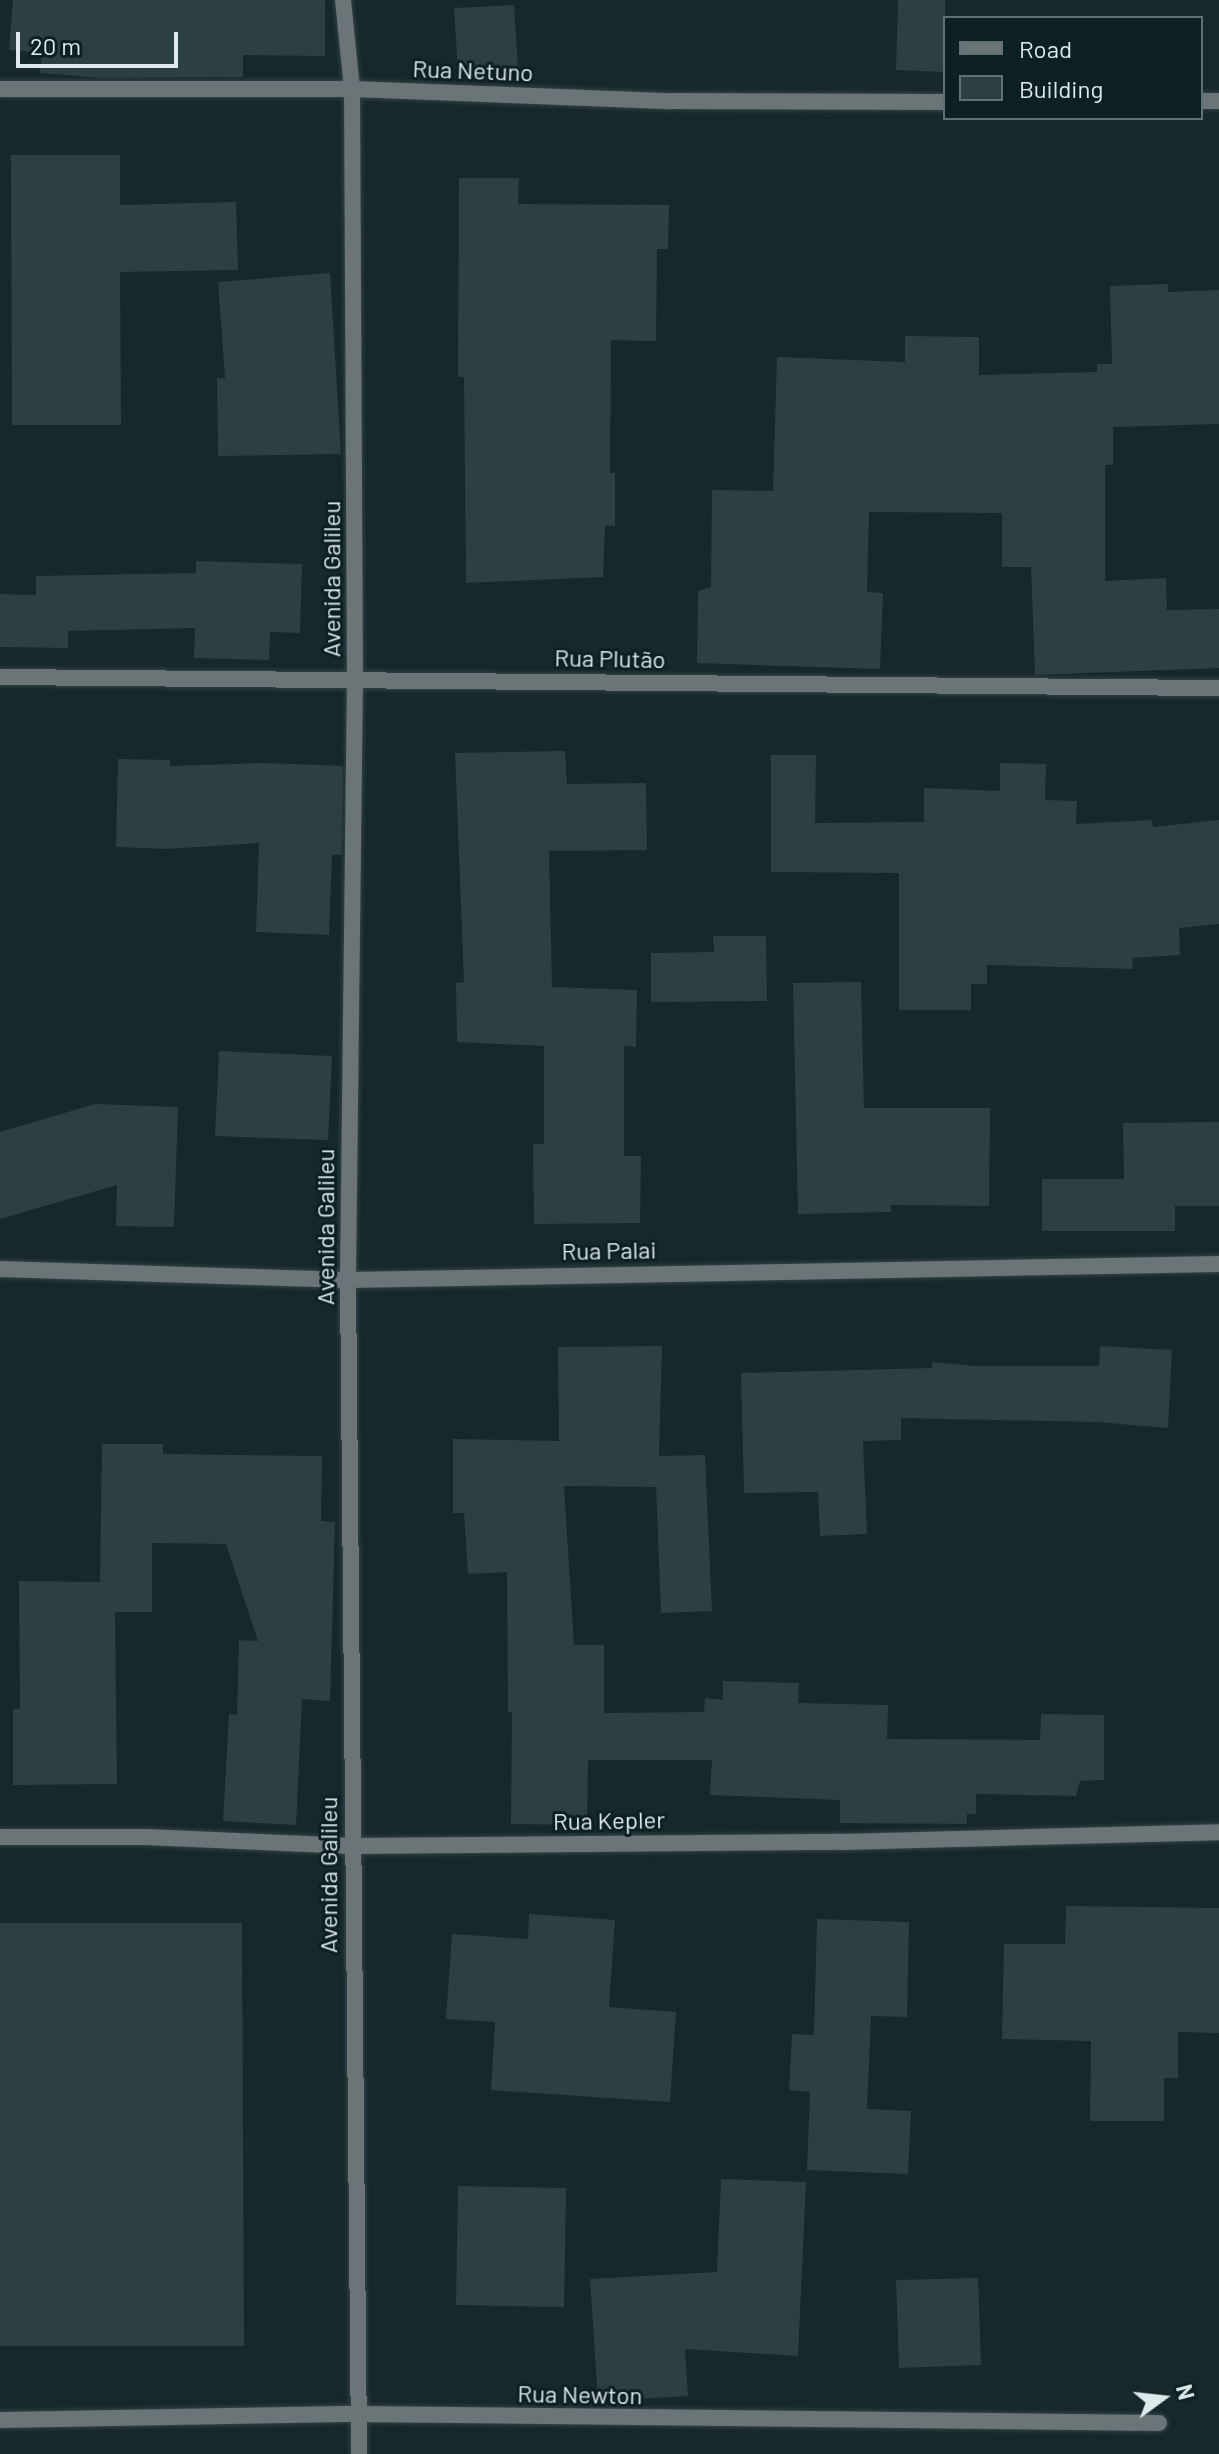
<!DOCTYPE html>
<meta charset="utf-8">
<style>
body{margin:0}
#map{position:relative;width:1219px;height:2454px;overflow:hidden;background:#16282c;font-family:Barlow,sans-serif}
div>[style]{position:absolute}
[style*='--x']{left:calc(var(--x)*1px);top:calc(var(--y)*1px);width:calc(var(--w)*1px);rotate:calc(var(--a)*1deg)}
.building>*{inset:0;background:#2c3f43}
.roads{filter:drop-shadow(0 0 2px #324347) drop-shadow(0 0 2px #324347)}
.minor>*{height:16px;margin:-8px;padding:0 8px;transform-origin:8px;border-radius:8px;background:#6b7476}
span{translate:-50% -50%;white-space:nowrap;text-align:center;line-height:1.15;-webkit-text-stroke:6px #0c1f22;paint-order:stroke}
.street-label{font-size:24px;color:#dee9ec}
.legend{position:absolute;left:943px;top:16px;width:260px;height:104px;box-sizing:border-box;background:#0c1f22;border:2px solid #607073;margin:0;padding:10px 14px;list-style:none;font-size:24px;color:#dee9ec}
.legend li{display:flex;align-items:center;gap:16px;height:40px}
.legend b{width:40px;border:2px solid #607073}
.north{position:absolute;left:1123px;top:2358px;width:80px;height:80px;-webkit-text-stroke:6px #0c1f22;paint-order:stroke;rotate:75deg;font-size:22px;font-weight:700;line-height:32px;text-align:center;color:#dee9ec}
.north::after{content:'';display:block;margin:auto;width:28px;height:36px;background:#dee9ec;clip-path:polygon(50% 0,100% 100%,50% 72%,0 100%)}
.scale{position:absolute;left:16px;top:32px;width:162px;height:36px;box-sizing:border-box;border:4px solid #dee9ec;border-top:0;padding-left:10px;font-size:24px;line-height:28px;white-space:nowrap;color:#dee9ec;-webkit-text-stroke:6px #0c1f22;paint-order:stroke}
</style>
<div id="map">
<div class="building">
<i style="clip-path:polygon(13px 0,325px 0,325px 56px,243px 55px,243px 77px,101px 78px,40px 73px,42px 53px,9px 50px)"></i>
<i style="clip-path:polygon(898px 0,945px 0,945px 72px,896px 70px)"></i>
<i style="clip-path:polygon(514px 5px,518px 68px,458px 72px,454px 8px)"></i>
<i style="clip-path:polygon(11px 155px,120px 155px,120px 205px,236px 202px,238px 270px,120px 272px,121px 425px,12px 425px)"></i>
<i style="clip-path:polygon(459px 178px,519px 178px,518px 204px,669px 205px,668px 249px,657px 249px,656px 341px,611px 340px,610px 473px,615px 473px,615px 526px,605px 526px,603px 577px,466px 583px,464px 377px,458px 377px)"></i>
<i style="clip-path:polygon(330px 273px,341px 454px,218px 456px,217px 378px,225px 378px,218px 282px)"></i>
<i style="clip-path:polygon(1168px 284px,1168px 292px,1219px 290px,1219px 424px,1113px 427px,1113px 465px,1105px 465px,1105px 581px,1166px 578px,1167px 610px,1219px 609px,1219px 668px,1035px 675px,1031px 567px,1002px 567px,1002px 513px,869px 512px,867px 592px,883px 593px,880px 669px,697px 663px,698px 591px,711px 587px,712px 490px,773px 491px,777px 357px,905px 362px,905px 336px,979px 337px,979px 375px,1097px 372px,1097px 364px,1112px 364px,1110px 286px)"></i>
<i style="clip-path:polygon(196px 561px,302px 564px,300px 633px,270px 632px,269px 660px,194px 658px,195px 628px,68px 631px,68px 648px,0 647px,0 594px,36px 595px,36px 576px,196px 573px)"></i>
<i style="clip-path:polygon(565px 751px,567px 784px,646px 783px,647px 850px,549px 851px,552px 987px,637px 990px,636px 1047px,624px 1046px,624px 1156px,641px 1156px,640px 1223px,534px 1224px,533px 1144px,544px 1144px,544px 1046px,457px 1042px,456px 983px,464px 982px,455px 753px)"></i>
<i style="clip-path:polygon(771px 755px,816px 755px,815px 823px,924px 822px,924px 788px,1000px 791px,1000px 763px,1046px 764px,1045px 800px,1077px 801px,1076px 824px,1152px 820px,1153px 827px,1219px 820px,1219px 924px,1179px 928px,1180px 955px,1132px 958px,1133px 969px,987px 965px,987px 984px,971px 984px,971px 1010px,899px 1010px,899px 873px,771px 872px)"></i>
<i style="clip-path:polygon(118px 759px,170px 760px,170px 766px,264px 763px,343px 766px,342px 855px,332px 855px,329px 935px,256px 932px,259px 843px,167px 849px,116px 847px)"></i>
<i style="clip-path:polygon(713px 936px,766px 936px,767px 1001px,651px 1002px,651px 953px,714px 952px)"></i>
<i style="clip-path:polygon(861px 982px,864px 1108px,990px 1108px,989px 1206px,891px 1205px,891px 1212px,798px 1214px,793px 983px)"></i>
<i style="clip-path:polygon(219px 1051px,332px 1056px,328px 1140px,215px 1136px)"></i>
<i style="clip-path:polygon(95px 1104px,178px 1107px,174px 1227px,116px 1226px,117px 1185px,0 1219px,0 1132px)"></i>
<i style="clip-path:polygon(1219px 1122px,1219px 1206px,1175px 1206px,1175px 1231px,1042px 1231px,1042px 1179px,1124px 1179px,1123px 1123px)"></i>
<i style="clip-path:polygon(662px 1346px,659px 1456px,705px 1455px,712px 1611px,661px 1613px,656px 1487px,564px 1486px,574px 1645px,604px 1645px,604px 1713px,704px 1712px,705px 1698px,723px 1700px,723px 1681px,799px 1683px,798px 1703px,888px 1705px,887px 1739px,1040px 1740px,1041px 1714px,1104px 1715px,1104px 1780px,1080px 1781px,1076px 1796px,976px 1794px,976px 1814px,967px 1814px,967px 1824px,840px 1823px,840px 1800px,710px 1795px,712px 1760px,588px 1760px,587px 1825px,511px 1824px,512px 1712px,508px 1712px,507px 1572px,468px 1574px,464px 1513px,453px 1513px,453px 1439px,559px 1441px,558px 1347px)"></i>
<i style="clip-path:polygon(1100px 1346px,1172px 1350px,1168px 1428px,1096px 1422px,901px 1418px,901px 1440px,863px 1441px,867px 1534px,820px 1536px,818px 1492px,744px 1493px,741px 1373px,932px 1368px,932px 1362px,975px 1366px,1099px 1366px)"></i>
<i style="clip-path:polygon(102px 1444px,163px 1444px,163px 1454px,322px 1456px,321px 1521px,335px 1522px,330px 1701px,302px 1699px,296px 1825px,223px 1821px,229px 1714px,237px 1715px,239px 1640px,258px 1641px,226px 1544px,152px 1543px,152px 1612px,115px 1612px,117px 1784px,13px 1785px,13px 1709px,20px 1709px,19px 1581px,100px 1582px)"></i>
<i style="clip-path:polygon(1066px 1906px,1219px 1908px,1219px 2033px,1178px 2032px,1178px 2078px,1164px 2078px,1164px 2121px,1090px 2121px,1091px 2041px,1002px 2039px,1004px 1944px,1065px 1944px)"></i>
<i style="clip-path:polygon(529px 1914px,615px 1920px,609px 2007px,676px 2012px,670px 2102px,491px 2090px,495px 2022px,446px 2019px,452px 1934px,528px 1939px)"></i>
<i style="clip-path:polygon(817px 1919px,909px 1922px,907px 2017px,871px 2016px,867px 2109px,911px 2111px,908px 2174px,807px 2170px,810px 2092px,789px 2090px,792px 2034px,814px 2035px)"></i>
<i style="clip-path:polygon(0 1923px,242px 1923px,244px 2346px,0 2346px)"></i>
<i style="clip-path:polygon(721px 2179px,806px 2182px,798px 2356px,685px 2349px,688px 2396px,598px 2401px,590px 2279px,717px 2272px)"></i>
<i style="clip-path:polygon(458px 2186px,566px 2188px,564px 2307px,456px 2305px)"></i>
<i style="clip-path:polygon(978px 2278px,981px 2365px,899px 2368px,896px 2280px)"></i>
</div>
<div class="roads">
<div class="minor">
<i style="--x:343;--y:0;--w:89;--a:84.2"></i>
<i style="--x:352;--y:89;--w:588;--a:89.71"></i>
<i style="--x:355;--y:677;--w:603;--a:90.67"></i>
<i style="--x:348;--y:1280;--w:1174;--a:89.46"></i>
<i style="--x:0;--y:89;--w:352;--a:0"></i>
<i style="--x:352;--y:89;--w:319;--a:2.2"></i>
<i style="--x:671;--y:101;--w:274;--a:0.2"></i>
<i style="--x:1201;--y:101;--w:18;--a:0"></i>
<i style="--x:0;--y:677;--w:1219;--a:0.52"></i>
<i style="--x:0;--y:1269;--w:348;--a:1.8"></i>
<i style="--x:348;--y:1280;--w:871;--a:-1.05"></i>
<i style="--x:0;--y:1837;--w:146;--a:0"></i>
<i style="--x:146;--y:1837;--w:206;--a:2.5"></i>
<i style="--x:352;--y:1846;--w:491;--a:-0.5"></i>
<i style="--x:843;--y:1842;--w:376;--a:-1.5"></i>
<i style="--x:0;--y:2420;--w:358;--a:-1"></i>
<i style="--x:358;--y:2414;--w:801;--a:0.64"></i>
</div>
</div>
<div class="street-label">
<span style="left:473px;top:70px;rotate:2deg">Rua Netuno</span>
<span style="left:331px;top:579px;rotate:-90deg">Avenida Galileu</span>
<span style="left:610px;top:658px;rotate:1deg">Rua Plutão</span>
<span style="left:325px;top:1227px;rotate:-90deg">Avenida Galileu</span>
<span style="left:609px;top:1250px;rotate:-1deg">Rua Palai</span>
<span style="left:609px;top:1820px;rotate:-1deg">Rua Kepler</span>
<span style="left:328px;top:1875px;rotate:-90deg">Avenida Galileu</span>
<span style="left:580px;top:2394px;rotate:1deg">Rua Newton</span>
</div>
<ul class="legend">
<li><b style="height:10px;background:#6b7476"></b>Road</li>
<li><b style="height:22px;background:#2c3f43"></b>Building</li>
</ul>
<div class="north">N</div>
<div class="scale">20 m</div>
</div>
